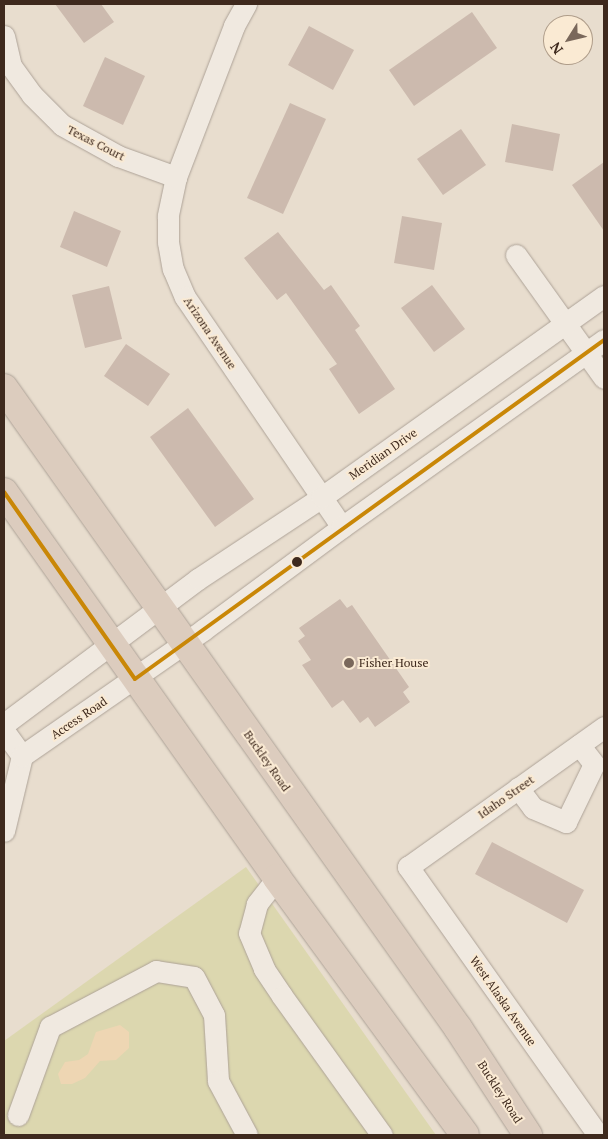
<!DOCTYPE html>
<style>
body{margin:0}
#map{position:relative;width:608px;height:1139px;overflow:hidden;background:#e8ddce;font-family:"PT Serif",serif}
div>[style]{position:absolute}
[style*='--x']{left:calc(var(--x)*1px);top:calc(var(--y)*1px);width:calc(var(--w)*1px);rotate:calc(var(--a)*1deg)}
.green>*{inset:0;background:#dcd7af}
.sand>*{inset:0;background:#eed6b3}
.building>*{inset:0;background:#ccbaae}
.roads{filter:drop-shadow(0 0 1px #ada297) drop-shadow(0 0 1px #ada297)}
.minor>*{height:21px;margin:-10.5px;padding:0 10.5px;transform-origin:10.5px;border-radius:10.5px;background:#f0e9e0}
.highway>*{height:28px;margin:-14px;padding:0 14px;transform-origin:14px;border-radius:14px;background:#dcccbe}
.bus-1>*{height:4px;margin:-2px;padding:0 2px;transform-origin:2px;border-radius:2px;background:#c98707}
.dots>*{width:14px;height:14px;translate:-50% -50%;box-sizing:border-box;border:2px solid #faead3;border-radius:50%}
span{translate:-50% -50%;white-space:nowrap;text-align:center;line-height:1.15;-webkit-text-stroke:4px #faead3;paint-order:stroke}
.street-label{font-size:12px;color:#3e291d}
.poi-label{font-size:12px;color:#3e291d}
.left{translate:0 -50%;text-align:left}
.frame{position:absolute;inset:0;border:5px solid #3e291d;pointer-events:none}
.north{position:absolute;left:543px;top:15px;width:50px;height:50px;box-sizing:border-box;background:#faead3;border:1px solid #af9d8a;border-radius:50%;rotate:234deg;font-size:14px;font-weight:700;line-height:20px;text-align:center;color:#3e291d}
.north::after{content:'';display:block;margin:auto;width:18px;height:22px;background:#7a685b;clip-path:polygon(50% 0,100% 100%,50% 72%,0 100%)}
</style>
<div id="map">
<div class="green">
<i style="clip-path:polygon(246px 867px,436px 1135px,4px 1135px,4px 1041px)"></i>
</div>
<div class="sand">
<i style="clip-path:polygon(120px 1025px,129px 1032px,129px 1048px,116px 1060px,100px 1061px,85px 1078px,72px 1084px,61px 1084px,58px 1074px,65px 1062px,79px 1060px,88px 1054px,96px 1032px)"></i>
</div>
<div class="building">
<i style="clip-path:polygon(55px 4px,101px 4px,114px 22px,84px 43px)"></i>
<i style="clip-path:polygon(472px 12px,497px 48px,414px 106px,389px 70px)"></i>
<i style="clip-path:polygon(309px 26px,354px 50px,333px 90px,288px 65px)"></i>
<i style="clip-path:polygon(105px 57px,145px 76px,123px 125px,83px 106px)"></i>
<i style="clip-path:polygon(290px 103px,326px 119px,283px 214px,247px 198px)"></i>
<i style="clip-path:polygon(512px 124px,560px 134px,553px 171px,505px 162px)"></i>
<i style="clip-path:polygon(461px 129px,486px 165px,443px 195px,417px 159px)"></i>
<i style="clip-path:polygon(604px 162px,604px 231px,572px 185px)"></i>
<i style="clip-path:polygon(74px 211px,121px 231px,107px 267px,60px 247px)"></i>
<i style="clip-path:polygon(402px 216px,442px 223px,434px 270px,394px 263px)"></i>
<i style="clip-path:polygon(278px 232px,324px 290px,331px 285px,360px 326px,355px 330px,395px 389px,359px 414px,329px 369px,337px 364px,286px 293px,277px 300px,244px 258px)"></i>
<i style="clip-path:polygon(432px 285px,465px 329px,434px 352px,401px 308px)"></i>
<i style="clip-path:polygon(109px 286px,122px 339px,85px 348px,72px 295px)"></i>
<i style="clip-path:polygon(126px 344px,170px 374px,148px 406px,104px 376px)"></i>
<i style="clip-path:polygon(188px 408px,254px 499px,215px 527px,150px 437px)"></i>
<i style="clip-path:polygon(340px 599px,347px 608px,352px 605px,409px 687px,403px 692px,410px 702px,375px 727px,368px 717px,360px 723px,343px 700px,332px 708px,302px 665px,311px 660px,298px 641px,305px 636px,299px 628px)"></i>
<i style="clip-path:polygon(492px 842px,584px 890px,567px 923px,475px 874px)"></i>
</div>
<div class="roads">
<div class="minor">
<i style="--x:246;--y:4;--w:25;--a:119"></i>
<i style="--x:234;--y:26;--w:162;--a:111"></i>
<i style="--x:176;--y:177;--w:40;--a:102"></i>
<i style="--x:168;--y:216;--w:26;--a:90"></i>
<i style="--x:168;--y:242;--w:27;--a:80"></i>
<i style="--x:173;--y:269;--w:30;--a:67"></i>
<i style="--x:185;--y:297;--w:278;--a:55.7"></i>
<i style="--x:4;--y:36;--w:31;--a:77"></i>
<i style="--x:11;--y:66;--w:36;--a:54"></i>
<i style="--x:32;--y:95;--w:42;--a:45"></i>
<i style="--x:62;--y:125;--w:64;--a:29"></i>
<i style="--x:118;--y:156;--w:62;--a:19.9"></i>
<i style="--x:516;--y:255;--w:151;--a:54.4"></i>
<i style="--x:4;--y:724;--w:242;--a:-36.8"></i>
<i style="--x:198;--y:579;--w:149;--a:-33.5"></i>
<i style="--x:322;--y:497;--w:346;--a:-35.5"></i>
<i style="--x:4;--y:731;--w:31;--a:54"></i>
<i style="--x:22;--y:756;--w:77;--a:103.5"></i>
<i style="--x:22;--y:756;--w:221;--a:-34.8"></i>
<i style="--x:203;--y:630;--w:173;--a:-36.5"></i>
<i style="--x:342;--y:527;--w:322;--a:-35.5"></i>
<i style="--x:518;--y:788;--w:25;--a:53"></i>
<i style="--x:533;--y:808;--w:36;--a:23"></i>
<i style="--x:566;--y:822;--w:64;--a:-64.2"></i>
<i style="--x:594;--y:764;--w:24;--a:-128"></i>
<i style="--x:277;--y:878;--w:33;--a:128"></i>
<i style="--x:257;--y:904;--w:30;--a:105"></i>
<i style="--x:249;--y:933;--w:39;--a:67"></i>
<i style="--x:264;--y:969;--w:32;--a:56"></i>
<i style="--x:282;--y:996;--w:171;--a:54.3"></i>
<i style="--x:18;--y:1115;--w:94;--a:-70"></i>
<i style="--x:50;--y:1027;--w:120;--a:-27.8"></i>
<i style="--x:156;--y:971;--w:38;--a:9"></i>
<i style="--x:194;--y:977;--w:43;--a:62.2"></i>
<i style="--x:214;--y:1015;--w:66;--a:86.5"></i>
<i style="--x:218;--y:1081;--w:61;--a:61.8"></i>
<i style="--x:598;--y:1135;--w:329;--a:-125.3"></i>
<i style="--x:408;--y:867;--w:241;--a:-35.5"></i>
</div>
<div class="highway">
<i style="--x:4;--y:388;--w:785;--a:54.65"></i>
<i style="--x:458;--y:1028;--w:128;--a:56.8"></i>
<i style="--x:4;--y:492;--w:473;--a:54.7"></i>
<i style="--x:277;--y:878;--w:318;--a:53.8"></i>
</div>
</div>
<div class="bus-1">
<i style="--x:4;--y:492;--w:228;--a:55"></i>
<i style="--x:135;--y:679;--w:579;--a:-35.86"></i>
</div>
<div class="dots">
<i style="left:297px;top:562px;background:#3e291d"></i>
<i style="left:349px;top:663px;background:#7a685b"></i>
</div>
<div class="street-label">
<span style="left:96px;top:143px;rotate:27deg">Texas Court</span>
<span style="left:210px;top:333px;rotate:56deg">Arizona Avenue</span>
<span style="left:383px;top:454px;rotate:-35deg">Meridian Drive</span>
<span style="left:79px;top:718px;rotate:-34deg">Access Road</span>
<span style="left:267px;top:761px;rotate:55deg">Buckley Road</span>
<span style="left:506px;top:797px;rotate:-35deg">Idaho Street</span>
<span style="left:503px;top:1001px;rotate:55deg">West Alaska Avenue</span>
<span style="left:500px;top:1092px;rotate:57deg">Buckley Road</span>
</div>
<div class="poi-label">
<span class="left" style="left:359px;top:663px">Fisher House</span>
</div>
<div class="frame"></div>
<div class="north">N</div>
</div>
